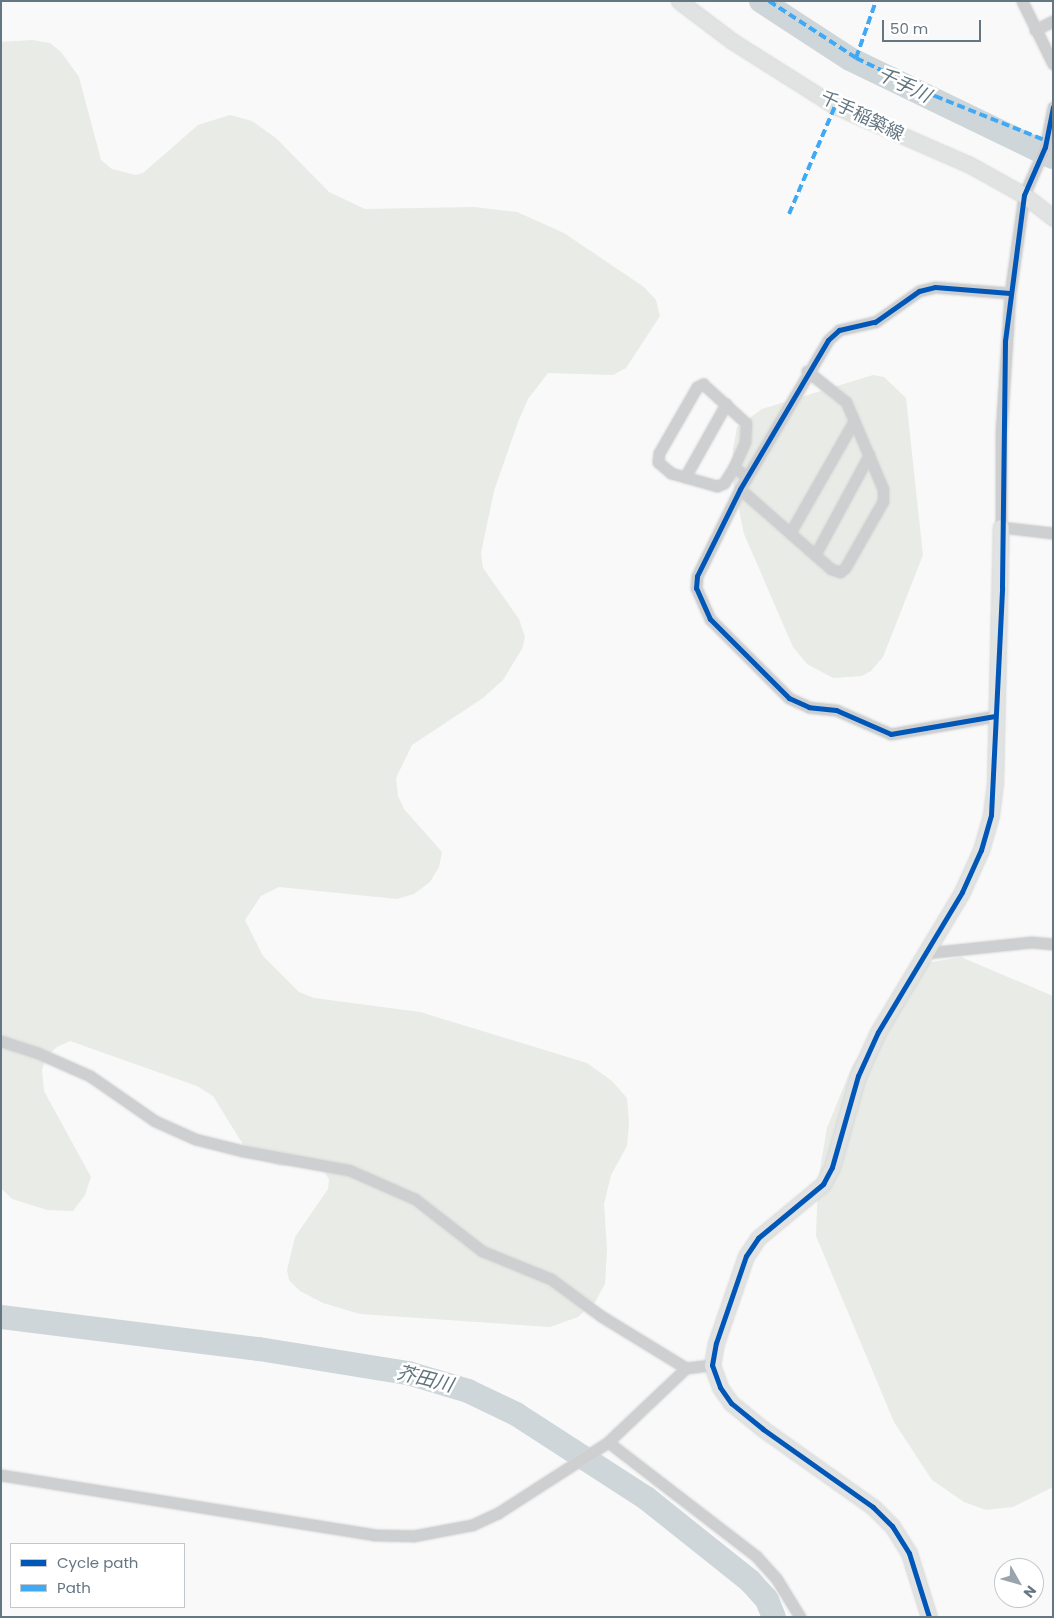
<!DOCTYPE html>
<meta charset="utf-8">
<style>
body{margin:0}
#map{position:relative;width:1054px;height:1618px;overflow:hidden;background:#f9f9f9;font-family:Poppins,"Noto Sans JP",sans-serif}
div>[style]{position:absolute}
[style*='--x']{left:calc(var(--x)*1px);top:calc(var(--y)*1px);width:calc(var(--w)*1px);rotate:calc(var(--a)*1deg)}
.green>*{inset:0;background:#e8ebe6}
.river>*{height:24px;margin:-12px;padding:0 12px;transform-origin:12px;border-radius:12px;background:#ced6d9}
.roads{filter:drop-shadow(0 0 1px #d5d6d7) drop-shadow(0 0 1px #d5d6d7)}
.street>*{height:11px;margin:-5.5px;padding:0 5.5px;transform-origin:5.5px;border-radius:5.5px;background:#cecfd0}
.secondary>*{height:15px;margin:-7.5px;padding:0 7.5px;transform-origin:7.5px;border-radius:7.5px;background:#e1e2e2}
.quiet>*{height:4px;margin-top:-2px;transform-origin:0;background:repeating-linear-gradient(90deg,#3fa9f5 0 8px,transparent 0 12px)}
.cycleway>*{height:5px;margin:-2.5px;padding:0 2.5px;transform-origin:2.5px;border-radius:2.5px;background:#0057b8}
span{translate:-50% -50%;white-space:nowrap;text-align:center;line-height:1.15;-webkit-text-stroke:5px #fff;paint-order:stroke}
.street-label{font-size:18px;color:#657683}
.water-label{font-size:19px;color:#60757c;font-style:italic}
.frame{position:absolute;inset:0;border:2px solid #657683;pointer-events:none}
.legend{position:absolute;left:10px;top:1543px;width:175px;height:65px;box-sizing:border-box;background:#fff;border:1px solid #c1c8cd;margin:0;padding:6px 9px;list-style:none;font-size:15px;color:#657683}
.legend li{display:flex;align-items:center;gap:10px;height:25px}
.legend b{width:25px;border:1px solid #c1c8cd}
.north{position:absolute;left:994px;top:1558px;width:50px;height:50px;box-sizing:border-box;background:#fff;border:1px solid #c1c8cd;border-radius:50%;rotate:128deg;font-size:14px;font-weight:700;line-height:20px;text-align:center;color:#657683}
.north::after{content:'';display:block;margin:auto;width:18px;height:22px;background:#99a4ac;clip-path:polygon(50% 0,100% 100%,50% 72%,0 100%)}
.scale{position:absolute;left:882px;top:20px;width:99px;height:22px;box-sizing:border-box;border:2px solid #657683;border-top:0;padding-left:6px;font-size:15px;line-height:18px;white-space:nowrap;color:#657683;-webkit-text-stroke:4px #fff;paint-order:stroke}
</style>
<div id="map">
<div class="green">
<i style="clip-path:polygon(32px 40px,50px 43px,61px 52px,79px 77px,101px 160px,112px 169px,135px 175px,143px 173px,198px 125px,230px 115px,252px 121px,276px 138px,329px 192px,365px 209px,474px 207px,517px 212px,564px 233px,644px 287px,656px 300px,660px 316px,626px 368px,613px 375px,548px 373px,528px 399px,518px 422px,494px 491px,481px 553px,483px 568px,519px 619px,525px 637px,522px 649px,503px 680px,483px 698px,412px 745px,396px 778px,398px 796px,404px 809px,442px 852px,439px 867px,430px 882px,414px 894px,397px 899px,279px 887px,261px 896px,245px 920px,263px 956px,299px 992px,314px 998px,420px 1012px,587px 1063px,612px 1081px,627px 1098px,629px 1124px,627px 1146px,611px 1175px,604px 1204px,607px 1249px,605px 1284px,595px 1302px,578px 1317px,550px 1327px,360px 1314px,323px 1303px,300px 1291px,289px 1280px,287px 1270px,295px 1237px,328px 1189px,329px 1179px,322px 1169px,306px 1165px,280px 1166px,259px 1160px,244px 1146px,213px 1096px,197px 1086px,70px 1041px,57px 1047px,46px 1057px,42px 1070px,44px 1091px,91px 1177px,85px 1195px,73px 1211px,47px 1210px,12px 1199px,1px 1188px,1px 42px)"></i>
<i style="clip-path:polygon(873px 375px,884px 377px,906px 398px,923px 555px,883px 657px,871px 671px,862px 676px,833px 678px,807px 664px,793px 647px,744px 534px,733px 481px,733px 449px,737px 427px,762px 409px)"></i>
<i style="clip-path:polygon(961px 957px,1053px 996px,1053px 1487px,1013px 1507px,986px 1510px,964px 1502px,932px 1480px,894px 1422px,816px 1236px,818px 1181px,827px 1128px,852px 1066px,889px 1009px,927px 963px)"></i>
</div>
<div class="river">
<i style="--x:761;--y:1;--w:106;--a:33.1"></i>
<i style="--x:850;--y:59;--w:225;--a:25.8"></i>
<i style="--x:1;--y:1317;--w:260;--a:7.1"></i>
<i style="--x:259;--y:1349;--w:151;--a:9.2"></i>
<i style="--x:408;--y:1373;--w:63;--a:16.7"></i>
<i style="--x:468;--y:1391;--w:53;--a:25.6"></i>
<i style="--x:516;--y:1414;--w:155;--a:32.9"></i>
<i style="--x:646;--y:1498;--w:133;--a:38.6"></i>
<i style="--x:750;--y:1581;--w:25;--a:48"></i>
<i style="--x:767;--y:1600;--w:18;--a:68"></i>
</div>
<div class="roads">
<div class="street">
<i style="--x:1022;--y:1;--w:70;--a:63.8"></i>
<i style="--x:1035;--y:30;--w:20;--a:-27"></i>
<i style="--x:1053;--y:107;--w:41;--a:101.3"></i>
<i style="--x:1045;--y:147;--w:52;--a:113.6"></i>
<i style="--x:1024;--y:195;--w:99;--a:98.1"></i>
<i style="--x:1010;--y:293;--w:141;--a:93.7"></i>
<i style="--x:1001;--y:434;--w:93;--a:90"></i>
<i style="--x:1001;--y:527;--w:52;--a:6.6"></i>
<i style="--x:734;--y:467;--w:19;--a:122"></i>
<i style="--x:724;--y:483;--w:8;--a:157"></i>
<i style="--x:717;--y:486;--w:48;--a:-164.2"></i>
<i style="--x:671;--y:473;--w:17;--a:-140"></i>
<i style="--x:658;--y:462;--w:9;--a:-84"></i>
<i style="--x:659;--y:453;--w:76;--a:-60.1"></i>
<i style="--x:697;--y:387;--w:7;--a:-27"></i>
<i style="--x:703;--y:384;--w:58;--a:42.2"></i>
<i style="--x:746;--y:423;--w:19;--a:93"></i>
<i style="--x:745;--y:442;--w:27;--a:114"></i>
<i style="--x:734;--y:467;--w:16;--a:38"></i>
<i style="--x:685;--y:477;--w:84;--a:-60.7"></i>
<i style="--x:740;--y:489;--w:121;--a:41.3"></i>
<i style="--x:831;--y:569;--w:9;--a:18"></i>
<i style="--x:840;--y:572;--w:6;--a:-39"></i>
<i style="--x:845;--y:568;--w:77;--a:-60.4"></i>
<i style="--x:883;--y:501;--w:12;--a:-90"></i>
<i style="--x:883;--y:489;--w:95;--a:-113"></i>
<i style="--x:846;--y:402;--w:50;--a:-141.5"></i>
<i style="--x:790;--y:533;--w:129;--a:-60.3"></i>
<i style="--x:815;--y:555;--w:114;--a:-61.6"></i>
<i style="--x:995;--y:716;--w:106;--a:170.2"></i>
<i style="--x:891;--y:734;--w:60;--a:-156.4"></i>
<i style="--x:836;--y:710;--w:27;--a:-174"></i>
<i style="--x:809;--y:707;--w:22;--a:-156"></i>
<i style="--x:789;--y:698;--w:112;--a:-135"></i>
<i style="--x:710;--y:619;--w:34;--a:-114"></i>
<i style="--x:696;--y:588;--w:12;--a:-85"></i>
<i style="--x:697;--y:576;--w:97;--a:-63.7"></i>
<i style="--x:740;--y:489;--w:173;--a:-59.4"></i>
<i style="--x:828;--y:340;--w:15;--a:-42"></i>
<i style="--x:839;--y:330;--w:37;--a:-13"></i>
<i style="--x:875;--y:322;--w:54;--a:-35.2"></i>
<i style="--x:919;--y:291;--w:16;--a:-14"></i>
<i style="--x:935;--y:287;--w:75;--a:4.6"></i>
<i style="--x:926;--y:953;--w:106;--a:-6"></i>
<i style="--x:1031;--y:942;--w:22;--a:5"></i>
<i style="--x:1;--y:1041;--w:39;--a:18"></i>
<i style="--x:38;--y:1053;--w:57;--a:23.9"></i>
<i style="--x:90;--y:1076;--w:79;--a:34.7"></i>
<i style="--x:155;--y:1121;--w:44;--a:24.2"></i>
<i style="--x:195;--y:1139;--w:49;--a:14"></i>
<i style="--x:243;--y:1151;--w:108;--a:10.2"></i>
<i style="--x:349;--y:1170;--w:72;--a:23.7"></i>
<i style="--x:415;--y:1199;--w:85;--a:37.8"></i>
<i style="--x:482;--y:1251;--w:74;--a:22.1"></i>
<i style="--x:551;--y:1279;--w:62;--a:36.5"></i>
<i style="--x:601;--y:1316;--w:100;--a:31.5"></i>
<i style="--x:686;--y:1368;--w:26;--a:-7"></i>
<i style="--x:608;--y:1442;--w:187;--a:37.6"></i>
<i style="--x:756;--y:1556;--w:30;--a:48"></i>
<i style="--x:776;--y:1578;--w:46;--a:58.4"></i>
<i style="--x:1;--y:1475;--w:378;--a:9.1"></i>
<i style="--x:374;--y:1535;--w:39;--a:1"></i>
<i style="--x:413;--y:1536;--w:60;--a:-10.6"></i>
<i style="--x:472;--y:1525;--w:29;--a:-25"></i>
<i style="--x:498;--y:1513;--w:131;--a:-32.8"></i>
<i style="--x:608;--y:1442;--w:108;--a:-43.5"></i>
</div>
<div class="secondary">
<i style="--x:679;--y:1;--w:66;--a:37"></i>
<i style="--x:732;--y:41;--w:122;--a:32.3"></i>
<i style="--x:835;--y:106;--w:147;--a:23.6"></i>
<i style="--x:970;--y:165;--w:62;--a:29.1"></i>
<i style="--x:1024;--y:195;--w:37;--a:38"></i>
<i style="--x:929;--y:1617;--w:67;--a:-107.4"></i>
<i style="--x:909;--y:1553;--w:32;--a:-122"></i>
<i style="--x:892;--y:1526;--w:27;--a:-135"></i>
<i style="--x:873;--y:1507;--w:135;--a:-144.7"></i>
<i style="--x:763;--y:1429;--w:41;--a:-140.9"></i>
<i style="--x:731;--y:1403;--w:19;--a:-125"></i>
<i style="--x:720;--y:1387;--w:23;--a:-110"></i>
<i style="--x:712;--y:1365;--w:22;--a:-80"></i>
<i style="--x:716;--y:1343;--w:92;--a:-71"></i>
<i style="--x:746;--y:1256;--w:22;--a:-56"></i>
<i style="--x:758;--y:1238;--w:85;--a:-39.7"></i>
<i style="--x:823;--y:1184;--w:19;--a:-62"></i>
<i style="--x:832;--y:1167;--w:95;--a:-74.1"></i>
<i style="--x:858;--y:1076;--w:48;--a:-65.6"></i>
<i style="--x:878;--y:1032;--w:163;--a:-59"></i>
<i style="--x:962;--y:892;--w:46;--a:-65.7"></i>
<i style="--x:981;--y:850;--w:36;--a:-74"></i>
<i style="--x:991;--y:815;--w:33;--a:-83"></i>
<i style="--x:995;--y:782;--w:255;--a:-88.7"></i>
</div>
</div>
<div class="quiet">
<i style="--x:769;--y:1;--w:104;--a:33.2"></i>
<i style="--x:856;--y:58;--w:60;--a:-70.7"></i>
<i style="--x:856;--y:58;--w:88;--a:25.7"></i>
<i style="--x:935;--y:96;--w:121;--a:21.9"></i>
<i style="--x:789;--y:214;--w:117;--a:-66.9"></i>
</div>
<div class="cycleway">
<i style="--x:995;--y:716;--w:106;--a:170.2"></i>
<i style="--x:891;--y:734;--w:60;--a:-156.4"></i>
<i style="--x:836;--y:710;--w:27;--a:-174"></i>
<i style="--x:809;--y:707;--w:22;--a:-156"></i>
<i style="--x:789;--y:698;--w:112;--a:-135"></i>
<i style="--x:710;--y:619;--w:34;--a:-114"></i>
<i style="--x:696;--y:588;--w:12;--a:-85"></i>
<i style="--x:697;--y:576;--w:97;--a:-63.7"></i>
<i style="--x:740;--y:489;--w:173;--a:-59.4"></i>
<i style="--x:828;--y:340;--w:15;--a:-42"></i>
<i style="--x:839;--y:330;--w:37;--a:-13"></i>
<i style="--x:875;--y:322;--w:54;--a:-35.2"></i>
<i style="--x:919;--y:291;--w:16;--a:-14"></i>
<i style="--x:935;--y:287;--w:75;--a:4.6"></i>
<i style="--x:929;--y:1617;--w:67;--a:-107.4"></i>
<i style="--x:909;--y:1553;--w:32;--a:-122"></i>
<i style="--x:892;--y:1526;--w:27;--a:-135"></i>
<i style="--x:873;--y:1507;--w:135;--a:-144.7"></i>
<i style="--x:763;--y:1429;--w:41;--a:-140.9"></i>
<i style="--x:731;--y:1403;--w:19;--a:-125"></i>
<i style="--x:720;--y:1387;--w:23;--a:-110"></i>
<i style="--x:712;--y:1365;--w:22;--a:-80"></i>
<i style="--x:716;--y:1343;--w:92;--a:-71"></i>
<i style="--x:746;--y:1256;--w:22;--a:-56"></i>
<i style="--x:758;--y:1238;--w:85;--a:-39.7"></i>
<i style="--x:823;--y:1184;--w:19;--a:-62"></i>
<i style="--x:832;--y:1167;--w:95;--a:-74.1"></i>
<i style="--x:858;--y:1076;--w:48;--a:-65.6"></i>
<i style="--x:878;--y:1032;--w:163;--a:-59"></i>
<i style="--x:962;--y:892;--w:46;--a:-65.7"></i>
<i style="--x:981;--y:850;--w:36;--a:-74"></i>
<i style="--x:991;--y:815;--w:228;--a:-87.2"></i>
<i style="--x:1002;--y:587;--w:246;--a:-89.3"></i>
<i style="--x:1005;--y:341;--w:147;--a:-82.6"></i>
<i style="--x:1024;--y:195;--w:52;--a:-66.4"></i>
<i style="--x:1045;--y:147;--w:41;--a:-78.7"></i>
</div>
<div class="street-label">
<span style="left:862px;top:116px;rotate:26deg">千手稲築線</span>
</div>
<div class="water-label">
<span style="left:904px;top:85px;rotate:26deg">千手川</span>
<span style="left:425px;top:1379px;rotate:14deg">芥田川</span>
</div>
<div class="frame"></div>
<ul class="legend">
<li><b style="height:6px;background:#0057b8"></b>Cycle path</li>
<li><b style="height:6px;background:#3fa9f5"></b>Path</li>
</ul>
<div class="north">N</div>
<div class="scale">50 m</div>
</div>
